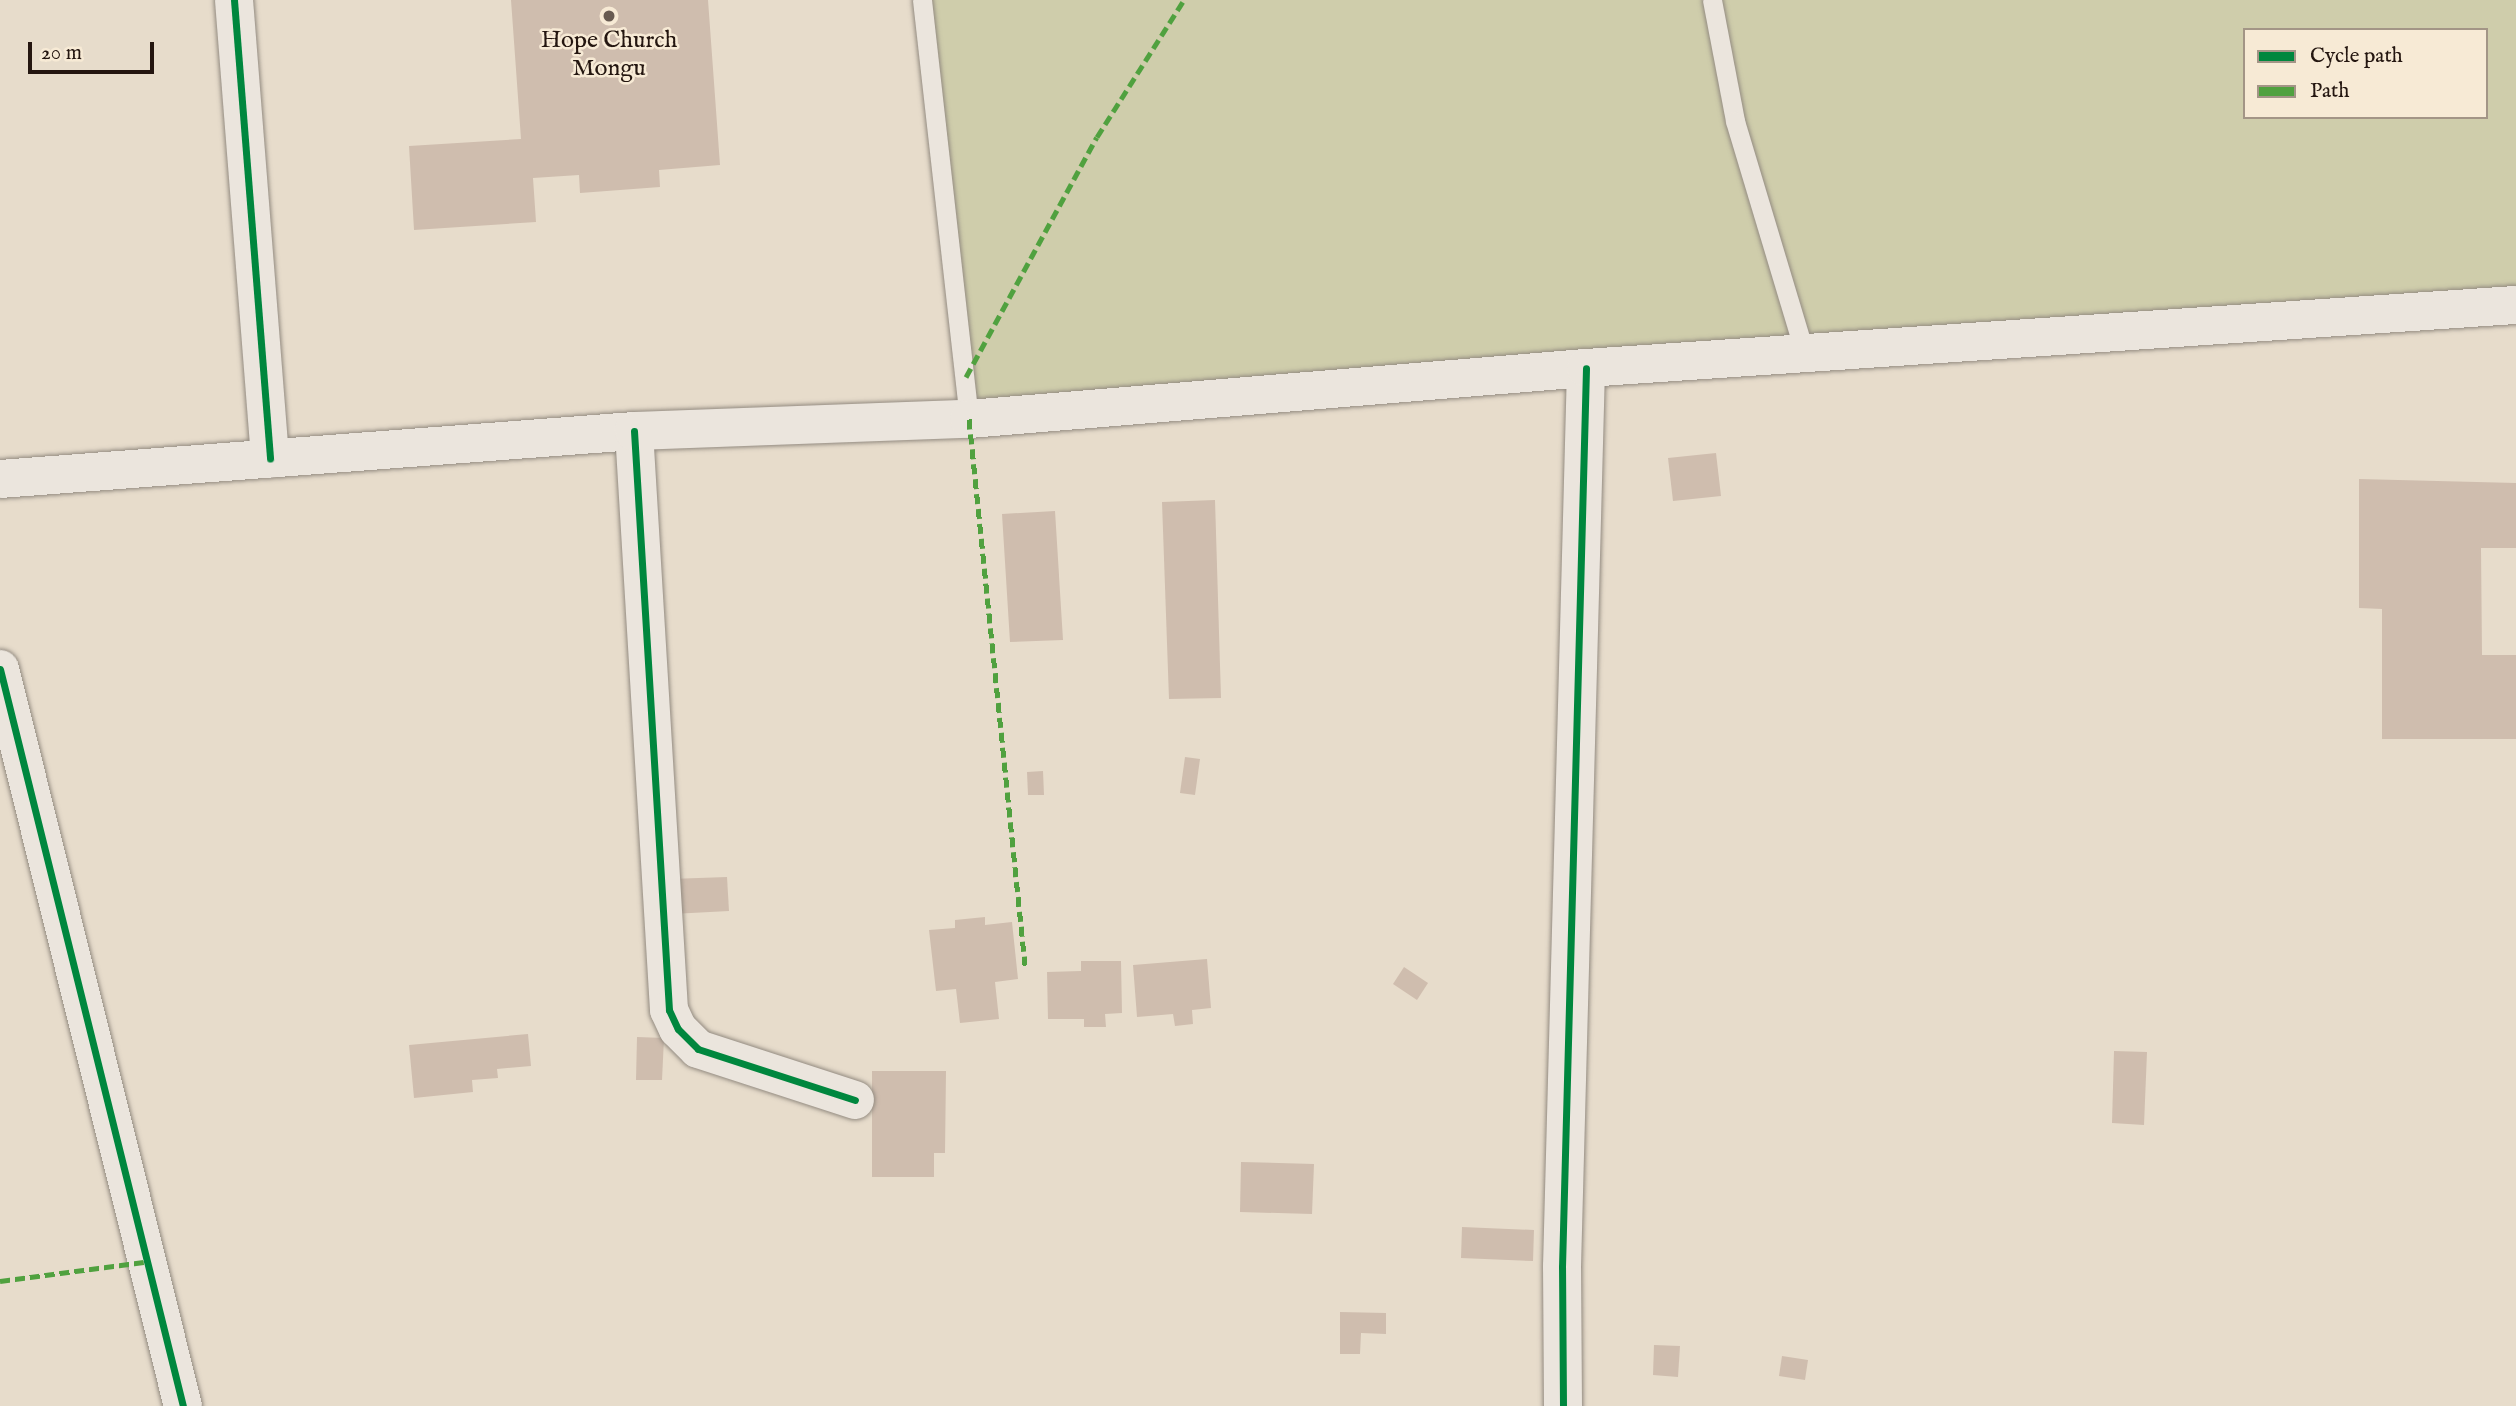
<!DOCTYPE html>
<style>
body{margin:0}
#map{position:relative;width:2516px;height:1406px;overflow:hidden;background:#e7dccb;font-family:"IM FELL English",serif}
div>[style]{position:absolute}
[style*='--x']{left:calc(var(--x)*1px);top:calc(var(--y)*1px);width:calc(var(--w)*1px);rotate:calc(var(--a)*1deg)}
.green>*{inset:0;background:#cfcdab}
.building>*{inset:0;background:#cfbdae}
.roads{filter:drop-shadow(0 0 2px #938b81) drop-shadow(0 0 2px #938b81)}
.lane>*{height:19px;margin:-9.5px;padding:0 9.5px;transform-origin:9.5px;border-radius:9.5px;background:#ebe5dd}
.street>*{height:38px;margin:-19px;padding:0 19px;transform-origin:19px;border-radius:19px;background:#ebe5dd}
.secondary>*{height:38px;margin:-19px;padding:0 19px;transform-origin:19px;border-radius:19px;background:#ebe5dd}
.quiet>*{height:5px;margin-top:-2.5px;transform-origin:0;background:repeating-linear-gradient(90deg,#50a13f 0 10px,transparent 0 15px)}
.cycleway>*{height:7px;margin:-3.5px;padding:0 3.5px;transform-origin:3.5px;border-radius:3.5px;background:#00873e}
.dots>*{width:19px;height:19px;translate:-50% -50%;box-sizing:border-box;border:4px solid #f7ead5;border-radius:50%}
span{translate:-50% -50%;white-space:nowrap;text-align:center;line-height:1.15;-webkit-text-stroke:5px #f7ead5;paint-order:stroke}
.poi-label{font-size:24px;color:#241610}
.legend{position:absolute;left:2243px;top:28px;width:245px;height:91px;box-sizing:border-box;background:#f7ead5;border:2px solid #a39586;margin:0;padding:9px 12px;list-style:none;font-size:21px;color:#241610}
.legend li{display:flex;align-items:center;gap:14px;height:35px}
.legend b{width:35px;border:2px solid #a39586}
.scale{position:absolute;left:28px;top:42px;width:126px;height:32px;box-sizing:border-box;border:4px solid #241610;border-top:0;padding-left:9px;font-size:21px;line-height:24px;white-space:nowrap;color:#241610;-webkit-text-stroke:5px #f7ead5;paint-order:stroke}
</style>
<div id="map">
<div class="green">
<i style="clip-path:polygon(evenodd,919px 0,2516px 0,2516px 303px,964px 407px,919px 0,2245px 30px,2486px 30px,2486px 117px,2245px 117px,2245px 30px)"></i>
</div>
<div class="building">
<i style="clip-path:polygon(511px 0,708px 0,720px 165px,659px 170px,660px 187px,580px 193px,579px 175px,533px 178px,536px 222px,414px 230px,409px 146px,521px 139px)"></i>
<i style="clip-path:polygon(1716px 453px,1721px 496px,1673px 501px,1668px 458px)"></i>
<i style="clip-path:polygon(2359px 479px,2516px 483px,2516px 548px,2481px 548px,2482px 655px,2516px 655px,2516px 739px,2382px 739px,2382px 609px,2359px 608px)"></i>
<i style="clip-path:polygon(1215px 500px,1221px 698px,1169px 699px,1162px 502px)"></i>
<i style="clip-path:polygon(1055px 511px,1063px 640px,1010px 642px,1002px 514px)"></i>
<i style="clip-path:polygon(1185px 757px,1200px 759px,1195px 795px,1180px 793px)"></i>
<i style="clip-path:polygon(1043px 771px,1044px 795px,1028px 795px,1027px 772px)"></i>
<i style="clip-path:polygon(727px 877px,729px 911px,672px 914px,670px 879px)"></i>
<i style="clip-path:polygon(985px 917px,985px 925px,1012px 922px,1018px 979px,995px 982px,999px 1019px,960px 1023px,956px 989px,936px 991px,929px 930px,955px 928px,955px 920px)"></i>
<i style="clip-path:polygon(1207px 959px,1211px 1008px,1192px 1010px,1193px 1024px,1175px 1026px,1173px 1014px,1137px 1017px,1133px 965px)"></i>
<i style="clip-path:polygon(1081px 961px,1121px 961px,1122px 1013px,1105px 1014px,1106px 1027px,1084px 1027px,1084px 1019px,1048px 1019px,1047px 972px,1081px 971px)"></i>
<i style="clip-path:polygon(1404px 967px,1428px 983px,1417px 1000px,1393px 984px)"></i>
<i style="clip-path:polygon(528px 1034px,531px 1066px,497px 1069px,498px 1078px,472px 1080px,473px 1092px,414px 1098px,409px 1045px)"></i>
<i style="clip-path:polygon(637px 1037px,664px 1038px,662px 1080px,636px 1080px)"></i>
<i style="clip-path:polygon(2114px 1051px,2147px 1052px,2144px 1125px,2112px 1123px)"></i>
<i style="clip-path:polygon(872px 1071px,946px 1071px,945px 1153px,934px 1153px,934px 1177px,872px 1177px)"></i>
<i style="clip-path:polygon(1241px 1162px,1314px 1164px,1312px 1214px,1240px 1212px)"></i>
<i style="clip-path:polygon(1462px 1227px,1534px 1230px,1533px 1261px,1461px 1258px)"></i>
<i style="clip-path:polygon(1340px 1312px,1386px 1313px,1386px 1334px,1361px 1333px,1360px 1354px,1340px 1354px)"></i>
<i style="clip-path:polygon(1654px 1345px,1680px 1346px,1678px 1377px,1653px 1375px)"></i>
<i style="clip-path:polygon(1782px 1356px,1808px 1360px,1805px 1380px,1779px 1376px)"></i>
</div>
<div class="roads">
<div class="lane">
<i style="--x:922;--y:0;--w:422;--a:83.6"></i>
<i style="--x:1712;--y:0;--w:123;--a:79.2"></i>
<i style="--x:1735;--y:121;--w:244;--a:73.3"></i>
</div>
<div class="street">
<i style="--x:234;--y:0;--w:460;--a:85.5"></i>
<i style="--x:634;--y:431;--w:580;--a:86.54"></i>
<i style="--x:669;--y:1010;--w:21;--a:65"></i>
<i style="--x:678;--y:1029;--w:28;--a:45"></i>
<i style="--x:698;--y:1049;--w:165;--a:18"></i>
<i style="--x:0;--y:669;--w:759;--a:76.06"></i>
<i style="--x:1563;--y:1406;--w:139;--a:-90.4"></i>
<i style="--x:1562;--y:1267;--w:899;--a:-88.47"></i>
</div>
<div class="secondary">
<i style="--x:0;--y:479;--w:636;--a:-4.33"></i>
<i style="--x:634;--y:431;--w:335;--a:-2.1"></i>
<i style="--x:969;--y:419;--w:619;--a:-4.73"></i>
<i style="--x:1586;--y:368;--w:932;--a:-3.88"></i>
</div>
</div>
<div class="quiet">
<i style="--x:966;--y:377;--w:273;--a:-61.4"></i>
<i style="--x:1097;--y:137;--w:162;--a:-57.6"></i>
<i style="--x:969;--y:419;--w:549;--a:84.14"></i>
<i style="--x:0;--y:1281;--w:145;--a:-7.5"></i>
</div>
<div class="cycleway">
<i style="--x:234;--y:0;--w:460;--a:85.5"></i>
<i style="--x:634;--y:431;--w:580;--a:86.54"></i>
<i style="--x:669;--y:1010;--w:21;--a:65"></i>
<i style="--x:678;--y:1029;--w:28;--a:45"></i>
<i style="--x:698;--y:1049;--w:165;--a:18"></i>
<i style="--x:0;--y:669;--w:759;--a:76.06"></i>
<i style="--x:1563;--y:1406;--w:139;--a:-90.4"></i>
<i style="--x:1562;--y:1267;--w:899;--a:-88.47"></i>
</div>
<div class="dots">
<i style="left:609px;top:16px;background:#685b51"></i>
</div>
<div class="poi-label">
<span style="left:609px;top:55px">Hope Church<br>Mongu</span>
</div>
<ul class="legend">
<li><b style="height:9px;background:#00873e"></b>Cycle path</li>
<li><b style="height:9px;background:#50a13f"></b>Path</li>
</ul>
<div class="scale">20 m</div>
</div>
